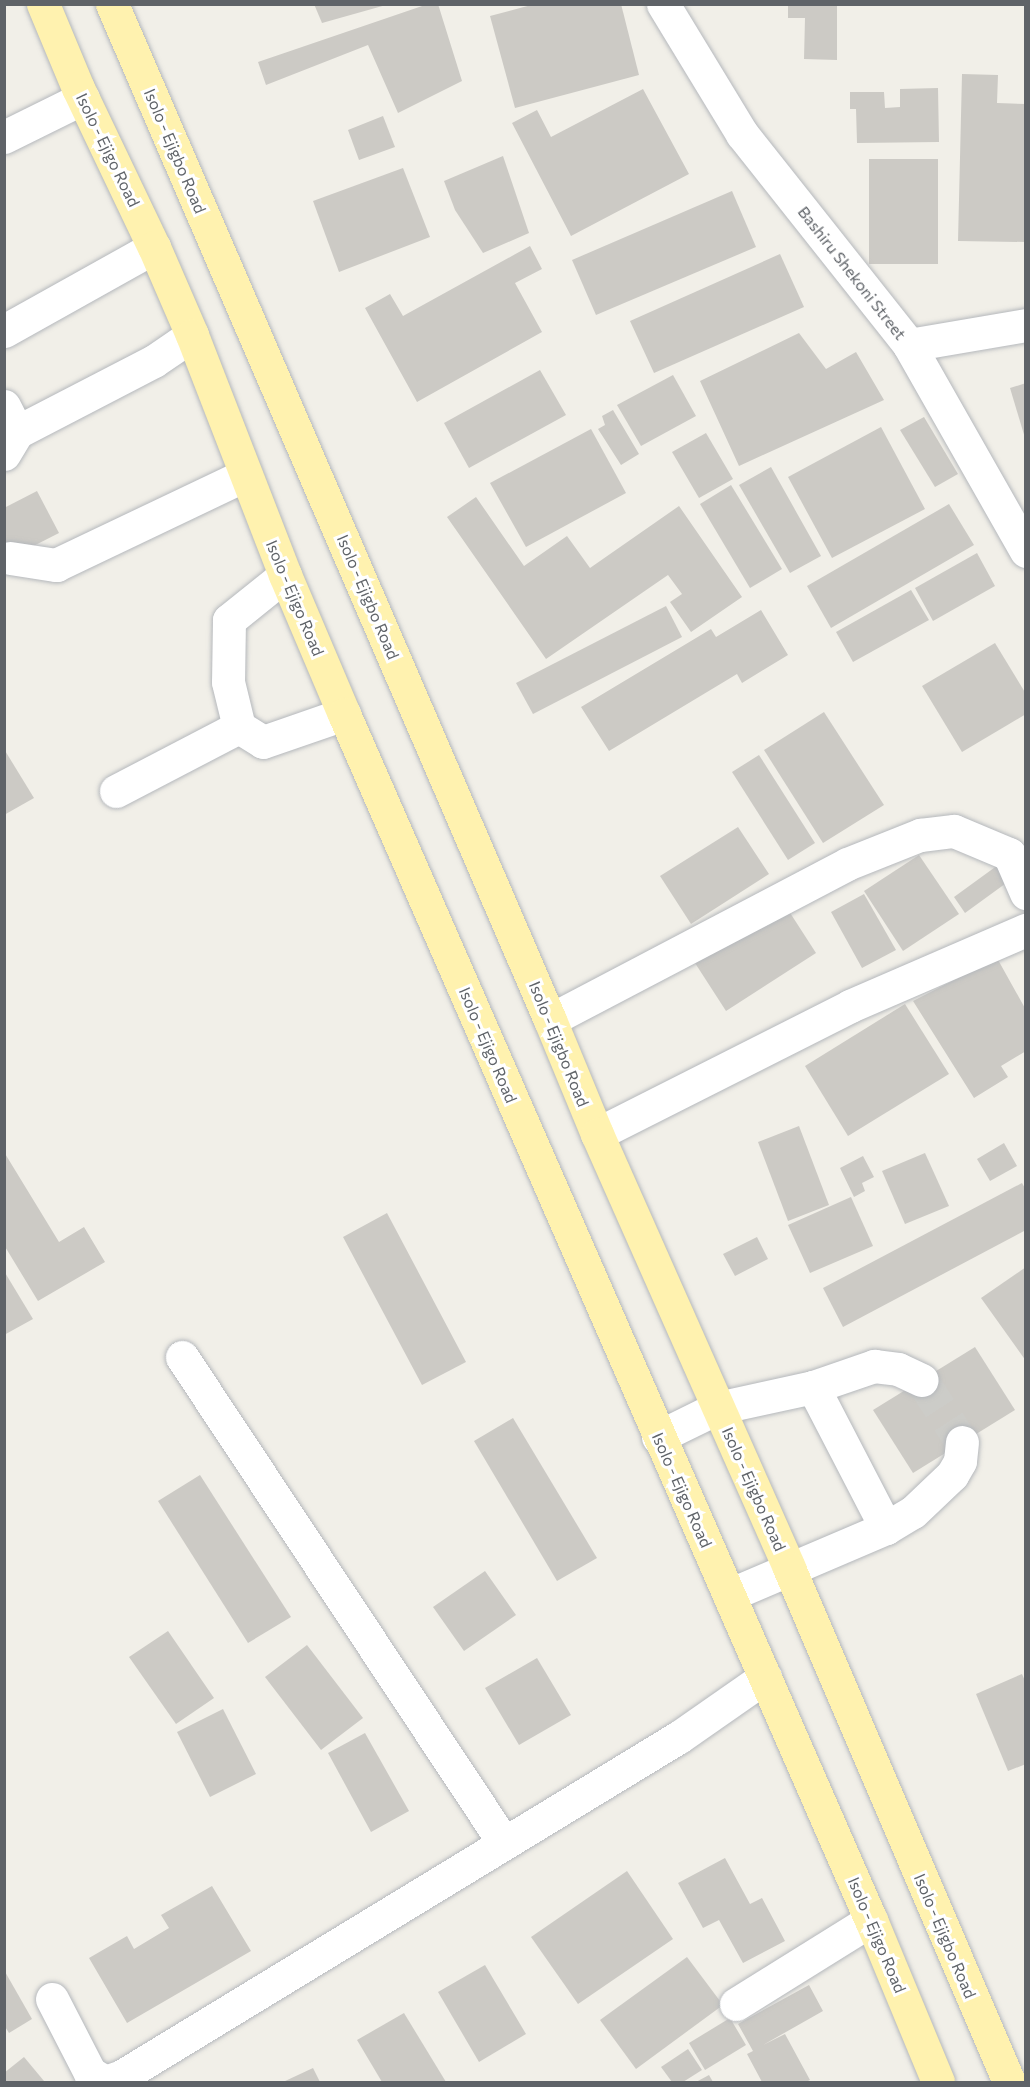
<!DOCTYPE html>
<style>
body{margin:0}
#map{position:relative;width:1030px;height:2087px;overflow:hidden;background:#f1efe8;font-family:Commissioner,sans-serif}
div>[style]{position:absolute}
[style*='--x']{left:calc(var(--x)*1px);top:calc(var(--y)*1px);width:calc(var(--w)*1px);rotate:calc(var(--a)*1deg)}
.building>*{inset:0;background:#cccac5}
.minor-tunnel>*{height:33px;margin-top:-16.5px;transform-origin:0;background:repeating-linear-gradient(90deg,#ccccc8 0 33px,transparent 0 49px)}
.roads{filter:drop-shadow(0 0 2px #b5b8bc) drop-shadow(0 0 2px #b5b8bc)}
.minor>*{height:33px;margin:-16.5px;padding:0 16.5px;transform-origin:16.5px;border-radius:16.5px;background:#fff}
.major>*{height:33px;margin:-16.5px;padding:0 16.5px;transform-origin:16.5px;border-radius:16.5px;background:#fff2af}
span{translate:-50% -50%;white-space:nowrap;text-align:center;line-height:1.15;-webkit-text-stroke:6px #fff;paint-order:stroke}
.street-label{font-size:16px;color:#5f6368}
.frame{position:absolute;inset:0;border:6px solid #5f6368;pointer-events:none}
</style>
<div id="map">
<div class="building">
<i style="clip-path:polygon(314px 4px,386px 4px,386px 5px,322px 23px)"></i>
<i style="clip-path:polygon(428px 4px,438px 4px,462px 81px,398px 113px,368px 45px,266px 85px,258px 62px)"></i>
<i style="clip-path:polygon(535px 4px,621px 4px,639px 75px,515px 108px,490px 16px)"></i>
<i style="clip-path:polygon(788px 4px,837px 4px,837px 60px,804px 59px,805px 18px,788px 18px)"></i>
<i style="clip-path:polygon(962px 74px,998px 75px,997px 103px,1026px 104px,1026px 242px,958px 241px)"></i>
<i style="clip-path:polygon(938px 88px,939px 142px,857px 143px,856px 109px,850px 109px,850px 92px,884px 92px,885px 108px,900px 107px,900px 89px)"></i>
<i style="clip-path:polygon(643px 89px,689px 174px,571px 236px,512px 123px,537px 110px,551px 137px)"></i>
<i style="clip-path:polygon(383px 116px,395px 147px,359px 160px,348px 130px)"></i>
<i style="clip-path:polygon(503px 156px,529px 233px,483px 253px,455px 210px,444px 181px)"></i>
<i style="clip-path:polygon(869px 159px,938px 159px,938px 264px,869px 264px)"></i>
<i style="clip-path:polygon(403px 168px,430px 237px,339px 272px,313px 201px)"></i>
<i style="clip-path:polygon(732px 191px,756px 247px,596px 315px,572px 260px)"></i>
<i style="clip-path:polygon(530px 246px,542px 269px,515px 283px,542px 332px,417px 402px,365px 308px,390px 294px,403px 316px)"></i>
<i style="clip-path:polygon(780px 254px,804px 307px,654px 373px,630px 321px)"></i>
<i style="clip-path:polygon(799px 333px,826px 369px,856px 352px,884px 400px,739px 466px,700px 381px)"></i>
<i style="clip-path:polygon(540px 370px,566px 415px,469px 468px,444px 423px)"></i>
<i style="clip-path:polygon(673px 375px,696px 416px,641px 446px,617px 405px)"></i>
<i style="clip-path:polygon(1026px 383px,1026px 438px,1025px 438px,1010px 388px)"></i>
<i style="clip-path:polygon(613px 410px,639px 454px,621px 465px,598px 429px,605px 425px,602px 416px)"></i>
<i style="clip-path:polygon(924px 417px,958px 474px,935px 487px,900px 430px)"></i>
<i style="clip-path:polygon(881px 427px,925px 509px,832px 558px,788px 477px)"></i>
<i style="clip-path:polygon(591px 429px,626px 493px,526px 547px,490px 483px)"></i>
<i style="clip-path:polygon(706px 433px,733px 479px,699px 498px,672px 452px)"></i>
<i style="clip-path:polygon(771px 467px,821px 556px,790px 573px,739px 485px)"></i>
<i style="clip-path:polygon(731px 485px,782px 569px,750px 588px,700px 504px)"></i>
<i style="clip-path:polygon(37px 491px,59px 533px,4px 561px,4px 508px)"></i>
<i style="clip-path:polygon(476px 497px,524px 566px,567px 536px,590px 568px,679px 506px,742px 597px,691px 632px,670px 602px,682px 594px,668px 575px,546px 659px,447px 517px)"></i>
<i style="clip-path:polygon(949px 504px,974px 545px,831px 628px,807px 586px)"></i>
<i style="clip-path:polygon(977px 553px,995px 586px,933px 621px,915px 588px)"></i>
<i style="clip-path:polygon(911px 590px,929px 620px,853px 662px,836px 632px)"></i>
<i style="clip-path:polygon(666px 606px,682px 637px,533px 714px,516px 683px)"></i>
<i style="clip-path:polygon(761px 610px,788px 655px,742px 683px,737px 674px,609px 751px,581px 707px,711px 629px,716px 637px)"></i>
<i style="clip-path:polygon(995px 643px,1026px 694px,1026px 714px,962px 752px,922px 686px)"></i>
<i style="clip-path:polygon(824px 712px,884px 805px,823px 843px,764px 750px)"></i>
<i style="clip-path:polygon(4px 749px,34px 798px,4px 815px)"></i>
<i style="clip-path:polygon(759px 755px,815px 843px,788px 860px,732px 772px)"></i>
<i style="clip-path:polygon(738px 827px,769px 874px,691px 924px,660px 876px)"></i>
<i style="clip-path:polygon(919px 855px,959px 914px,903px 951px,864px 891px)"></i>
<i style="clip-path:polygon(998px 865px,1009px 881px,965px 913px,954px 897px)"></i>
<i style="clip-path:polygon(864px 894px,896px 950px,862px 968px,831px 912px)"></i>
<i style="clip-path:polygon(785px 905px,816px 953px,726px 1011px,695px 963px)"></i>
<i style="clip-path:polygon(997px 958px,1026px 1010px,1026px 1051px,1001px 1066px,1008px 1077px,974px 1098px,913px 1001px)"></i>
<i style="clip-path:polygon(905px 1004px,949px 1074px,848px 1136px,805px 1066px)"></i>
<i style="clip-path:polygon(799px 1126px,829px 1205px,788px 1221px,758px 1142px)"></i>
<i style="clip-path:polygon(1004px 1143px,1017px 1166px,990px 1181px,977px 1159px)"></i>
<i style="clip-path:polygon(4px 1152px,59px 1242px,84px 1227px,105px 1262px,38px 1301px,4px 1245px)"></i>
<i style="clip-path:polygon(925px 1153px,949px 1206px,905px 1224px,882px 1171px)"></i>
<i style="clip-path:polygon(863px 1156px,874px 1177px,862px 1183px,865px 1191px,854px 1197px,840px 1168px)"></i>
<i style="clip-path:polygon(1022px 1183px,1026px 1190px,1026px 1230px,843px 1327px,823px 1288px)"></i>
<i style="clip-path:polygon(851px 1197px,873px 1246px,810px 1273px,788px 1225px)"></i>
<i style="clip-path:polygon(387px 1213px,466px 1362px,422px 1385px,343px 1237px)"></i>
<i style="clip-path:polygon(757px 1237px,768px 1259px,735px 1276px,723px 1254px)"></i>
<i style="clip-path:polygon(1026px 1267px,1026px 1361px,981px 1298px)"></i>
<i style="clip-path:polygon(4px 1271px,33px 1319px,4px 1335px)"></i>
<i style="clip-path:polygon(975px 1347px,1015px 1410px,913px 1473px,873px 1410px)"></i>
<i style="clip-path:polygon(513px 1418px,597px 1558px,557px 1581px,474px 1441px)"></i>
<i style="clip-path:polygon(200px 1475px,291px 1617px,248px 1643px,158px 1501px)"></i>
<i style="clip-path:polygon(485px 1571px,516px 1615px,464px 1651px,433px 1607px)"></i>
<i style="clip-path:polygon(168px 1631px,214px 1698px,176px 1724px,129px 1657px)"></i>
<i style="clip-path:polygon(307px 1645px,363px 1718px,321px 1750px,265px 1677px)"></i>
<i style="clip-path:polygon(537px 1658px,571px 1715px,519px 1745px,485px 1688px)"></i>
<i style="clip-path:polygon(1022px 1674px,1026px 1683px,1026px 1764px,1008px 1771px,976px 1694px)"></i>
<i style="clip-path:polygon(223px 1709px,256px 1774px,210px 1797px,177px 1732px)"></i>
<i style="clip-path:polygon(365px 1733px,409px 1811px,371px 1832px,328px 1753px)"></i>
<i style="clip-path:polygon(725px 1858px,750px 1904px,762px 1898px,785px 1941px,743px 1963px,719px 1920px,703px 1928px,678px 1883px)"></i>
<i style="clip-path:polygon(627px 1871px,673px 1939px,578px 2004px,531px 1937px)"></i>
<i style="clip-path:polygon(212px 1886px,251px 1951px,127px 2023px,89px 1958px,127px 1936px,134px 1949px,169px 1928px,161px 1915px)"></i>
<i style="clip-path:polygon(687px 1957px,723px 2005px,636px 2069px,600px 2020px)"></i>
<i style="clip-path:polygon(485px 1965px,526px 2034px,479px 2062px,438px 1992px)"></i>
<i style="clip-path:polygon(4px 1970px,32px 2019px,9px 2033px,4px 2025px)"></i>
<i style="clip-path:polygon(809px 1985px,823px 2011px,763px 2045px,785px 2034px,810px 2080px,806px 2082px,762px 2082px,747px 2054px,753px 2051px,738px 2024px)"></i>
<i style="clip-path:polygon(404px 2013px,446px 2082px,382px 2082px,357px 2040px)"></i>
<i style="clip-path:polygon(730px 2018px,746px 2045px,705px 2070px,689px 2043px)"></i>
<i style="clip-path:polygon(688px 2049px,702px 2070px,683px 2082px,672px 2082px,661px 2067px)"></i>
<i style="clip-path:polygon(24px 2057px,44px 2081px,4px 2082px,4px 2073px)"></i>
<i style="clip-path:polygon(313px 2068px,320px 2082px,283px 2082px)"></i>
<i style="clip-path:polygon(709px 2075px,713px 2082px,696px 2082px)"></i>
</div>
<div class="minor-tunnel">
<i style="--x:922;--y:1380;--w:74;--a:57.2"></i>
</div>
<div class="roads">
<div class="minor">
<i style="--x:663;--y:4;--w:152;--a:58.7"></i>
<i style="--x:742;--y:134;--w:269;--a:51.6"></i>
<i style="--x:909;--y:345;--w:237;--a:60.4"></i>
<i style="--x:4;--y:137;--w:88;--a:-26.3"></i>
<i style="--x:4;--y:331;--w:172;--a:-29.2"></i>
<i style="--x:909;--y:345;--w:119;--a:-9.7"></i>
<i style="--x:4;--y:406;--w:29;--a:63"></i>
<i style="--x:4;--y:454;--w:26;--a:-59"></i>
<i style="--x:17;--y:432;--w:154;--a:-27.4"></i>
<i style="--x:154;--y:361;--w:46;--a:-34.4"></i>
<i style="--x:10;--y:558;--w:47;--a:8.7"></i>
<i style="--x:56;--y:565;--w:209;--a:-25.5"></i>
<i style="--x:285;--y:575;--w:72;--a:141.2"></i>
<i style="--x:229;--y:620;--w:62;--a:90.9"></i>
<i style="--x:228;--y:682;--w:46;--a:76.3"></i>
<i style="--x:239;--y:727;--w:28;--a:32"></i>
<i style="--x:263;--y:742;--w:86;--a:-19.1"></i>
<i style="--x:116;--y:791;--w:139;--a:-27.5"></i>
<i style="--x:550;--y:1020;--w:335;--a:-27.7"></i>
<i style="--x:847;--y:864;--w:79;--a:-21.7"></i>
<i style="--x:920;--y:835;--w:34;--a:-7"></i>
<i style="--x:954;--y:831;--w:60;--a:22.7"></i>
<i style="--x:1009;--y:854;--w:43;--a:66.4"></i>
<i style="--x:597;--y:1134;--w:284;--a:-26.8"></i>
<i style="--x:850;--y:1006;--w:192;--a:-23.4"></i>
<i style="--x:182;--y:1357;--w:583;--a:56.47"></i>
<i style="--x:813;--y:1387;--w:159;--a:62.6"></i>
<i style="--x:658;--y:1437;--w:66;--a:-26.2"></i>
<i style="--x:717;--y:1408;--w:98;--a:-12.3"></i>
<i style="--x:813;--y:1387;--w:65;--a:-19"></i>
<i style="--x:874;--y:1366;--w:24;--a:7"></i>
<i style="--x:898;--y:1369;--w:26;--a:25"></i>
<i style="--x:729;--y:1595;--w:171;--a:-23.1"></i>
<i style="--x:886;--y:1528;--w:31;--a:-31"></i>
<i style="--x:913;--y:1512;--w:54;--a:-43.5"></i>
<i style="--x:952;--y:1475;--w:16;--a:-60"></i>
<i style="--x:960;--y:1461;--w:19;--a:-84"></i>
<i style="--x:52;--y:1999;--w:83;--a:62.8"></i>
<i style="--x:90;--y:2073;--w:17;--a:31"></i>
<i style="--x:105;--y:2082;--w:18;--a:-19"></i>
<i style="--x:122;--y:2076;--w:652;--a:-31.33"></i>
<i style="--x:679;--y:1737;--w:105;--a:-34.9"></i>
<i style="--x:736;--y:2004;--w:159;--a:-31.9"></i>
</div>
<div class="major">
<i style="--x:43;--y:4;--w:91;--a:67.4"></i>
<i style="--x:78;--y:88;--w:176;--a:64.5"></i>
<i style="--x:154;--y:247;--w:96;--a:66.6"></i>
<i style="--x:192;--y:335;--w:257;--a:68.8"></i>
<i style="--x:285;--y:575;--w:151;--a:67"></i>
<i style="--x:344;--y:714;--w:1316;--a:66.4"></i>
<i style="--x:871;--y:1920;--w:175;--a:67.5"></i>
<i style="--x:112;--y:4;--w:1106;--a:66.68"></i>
<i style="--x:550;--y:1020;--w:123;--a:67.6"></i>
<i style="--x:597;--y:1134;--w:475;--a:66.1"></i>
<i style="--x:789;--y:1568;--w:559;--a:66.83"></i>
</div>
</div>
<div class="street-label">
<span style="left:108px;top:150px;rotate:64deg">Isolo - Ejigo Road</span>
<span style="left:175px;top:151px;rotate:67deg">Isolo - Ejigbo Road</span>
<span style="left:852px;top:273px;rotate:52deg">Bashiru Shekoni Street</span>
<span style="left:368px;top:597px;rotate:67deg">Isolo - Ejigbo Road</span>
<span style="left:295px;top:598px;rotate:67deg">Isolo - Ejigo Road</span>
<span style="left:559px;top:1044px;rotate:68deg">Isolo - Ejigbo Road</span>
<span style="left:488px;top:1045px;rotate:67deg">Isolo - Ejigo Road</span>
<span style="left:754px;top:1489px;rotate:66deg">Isolo - Ejigbo Road</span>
<span style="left:682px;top:1490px;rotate:66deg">Isolo - Ejigo Road</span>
<span style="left:877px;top:1935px;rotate:67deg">Isolo - Ejigo Road</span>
<span style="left:945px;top:1936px;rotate:67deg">Isolo - Ejigbo Road</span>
</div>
<div class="frame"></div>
</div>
